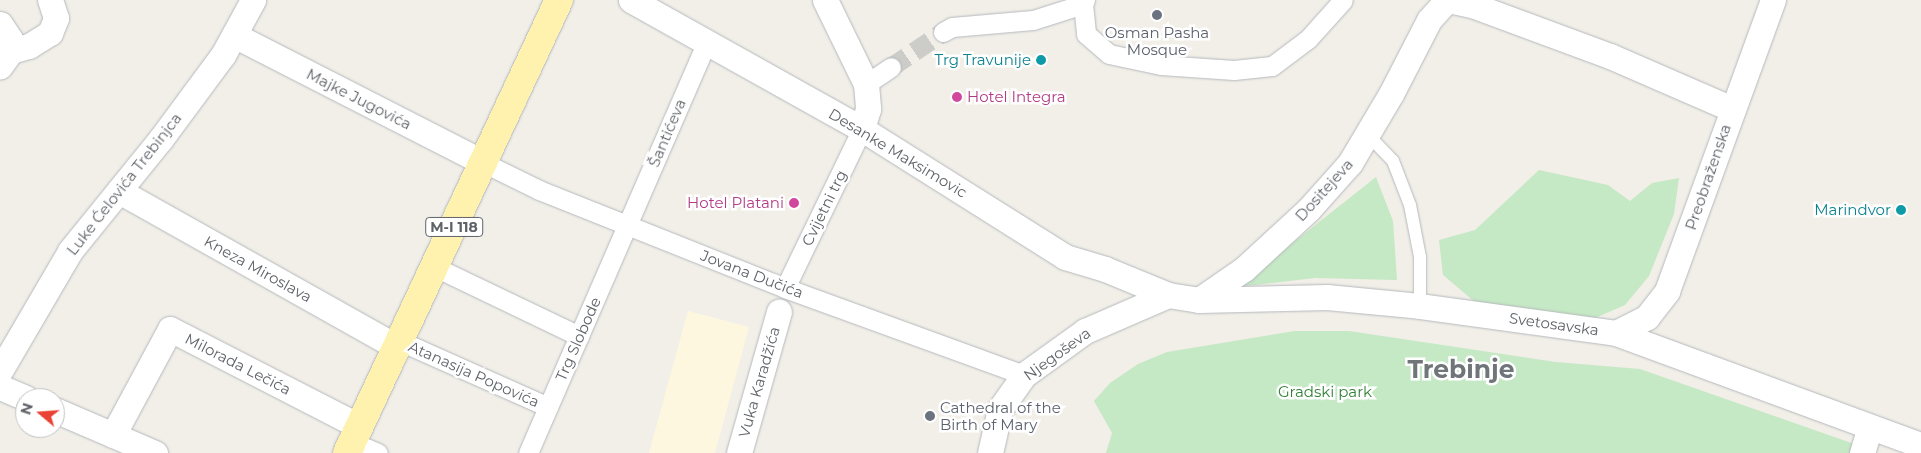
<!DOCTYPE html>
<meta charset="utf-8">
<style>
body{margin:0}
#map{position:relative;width:1921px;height:453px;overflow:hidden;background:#f1efe8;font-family:Montserrat,sans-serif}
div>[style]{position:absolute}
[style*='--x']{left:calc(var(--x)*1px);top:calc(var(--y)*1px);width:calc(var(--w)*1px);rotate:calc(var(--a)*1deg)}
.commercial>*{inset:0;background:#fef7e0}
.green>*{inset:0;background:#c5e8c5}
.pedestrian-tunnel>*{height:19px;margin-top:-9.5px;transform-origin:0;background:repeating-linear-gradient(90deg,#ccccc8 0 19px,transparent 0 28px)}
.roads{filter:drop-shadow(0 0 1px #b5b8bc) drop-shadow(0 0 1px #b5b8bc)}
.service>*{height:12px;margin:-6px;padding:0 6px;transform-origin:6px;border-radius:6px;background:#fff}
.pedestrian>*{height:19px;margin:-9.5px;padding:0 9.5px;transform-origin:9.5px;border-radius:9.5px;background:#fff}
.minor>*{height:25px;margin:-12.5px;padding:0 12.5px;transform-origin:12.5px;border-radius:12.5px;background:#fff}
.primary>*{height:28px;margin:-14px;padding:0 14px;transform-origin:14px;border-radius:14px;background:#fff2af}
.dots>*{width:14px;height:14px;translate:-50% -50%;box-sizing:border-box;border:2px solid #fff;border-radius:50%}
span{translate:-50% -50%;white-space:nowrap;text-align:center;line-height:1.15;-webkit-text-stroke:5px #fff;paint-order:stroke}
.shield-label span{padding:1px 4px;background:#fff;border:1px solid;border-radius:4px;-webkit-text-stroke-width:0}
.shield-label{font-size:14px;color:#5f6368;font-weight:700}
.worship-label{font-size:15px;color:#5b616d}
.left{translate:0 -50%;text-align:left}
.culture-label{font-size:15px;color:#0d838f}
.right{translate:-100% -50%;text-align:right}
.hotel-label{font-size:15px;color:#b23c85}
.street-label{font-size:15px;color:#5f6368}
.park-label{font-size:15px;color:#348238}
.town-label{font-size:25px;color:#70757a;font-weight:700}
.north{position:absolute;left:15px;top:388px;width:50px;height:50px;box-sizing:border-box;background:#fff;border:1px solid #bfc1c3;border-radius:50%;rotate:288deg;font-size:14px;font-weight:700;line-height:20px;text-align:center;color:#5f6368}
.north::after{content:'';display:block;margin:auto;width:18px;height:22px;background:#ea4335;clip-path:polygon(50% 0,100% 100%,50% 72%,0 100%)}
</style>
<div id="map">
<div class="commercial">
<i style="clip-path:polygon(688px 311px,749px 327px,715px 453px,649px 453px)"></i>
</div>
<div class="green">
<i style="clip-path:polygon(1539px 170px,1608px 185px,1630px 201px,1652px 183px,1679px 178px,1674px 214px,1649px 276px,1625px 305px,1595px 318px,1475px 302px,1443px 275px,1439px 240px,1475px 230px)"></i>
<i style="clip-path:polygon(1376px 177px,1393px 221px,1397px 280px,1315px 278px,1237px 287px)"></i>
<i style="clip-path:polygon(1295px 331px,1349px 331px,1556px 362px,1640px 369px,1857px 445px,1854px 453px,1106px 453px,1112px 433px,1094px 401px,1110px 383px,1138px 364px,1167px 352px)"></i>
</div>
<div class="pedestrian-tunnel">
<i style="--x:891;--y:67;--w:63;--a:-33.9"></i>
</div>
<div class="roads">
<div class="service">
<i style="--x:1367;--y:134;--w:37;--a:46"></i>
<i style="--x:1393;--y:161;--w:47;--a:68.9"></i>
<i style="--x:1410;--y:205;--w:53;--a:79.1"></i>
<i style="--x:1420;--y:257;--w:49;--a:90"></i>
</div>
<div class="pedestrian">
<i style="--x:1085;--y:0;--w:4;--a:117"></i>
<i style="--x:1083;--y:4;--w:30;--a:84"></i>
<i style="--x:1086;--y:34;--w:30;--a:41"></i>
<i style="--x:1109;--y:54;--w:53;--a:11.9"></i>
<i style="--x:1161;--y:65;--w:73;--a:3.9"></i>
<i style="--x:1234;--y:70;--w:38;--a:-6"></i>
<i style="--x:1272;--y:66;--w:45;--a:-36.9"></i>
<i style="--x:1308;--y:39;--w:52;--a:-48.1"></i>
<i style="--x:943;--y:32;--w:10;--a:-29"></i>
<i style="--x:952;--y:27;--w:81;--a:-4.9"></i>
<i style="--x:1033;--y:20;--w:52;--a:-17.7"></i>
<i style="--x:866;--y:84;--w:30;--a:-34"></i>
<i style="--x:484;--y:163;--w:61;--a:26.1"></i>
<i style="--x:539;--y:190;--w:265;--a:21.7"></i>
<i style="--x:785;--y:288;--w:254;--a:20"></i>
<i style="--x:435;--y:267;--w:160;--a:25.6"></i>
<i style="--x:785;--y:288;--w:177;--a:-64.2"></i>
<i style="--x:400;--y:341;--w:162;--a:24"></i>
<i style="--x:352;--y:442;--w:28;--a:23"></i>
<i style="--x:528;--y:453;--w:448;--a:-66.5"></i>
</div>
<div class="minor">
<i style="--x:631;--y:0;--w:265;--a:29.2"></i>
<i style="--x:862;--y:129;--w:240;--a:32.2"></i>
<i style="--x:1065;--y:257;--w:42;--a:16.7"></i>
<i style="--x:1105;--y:269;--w:68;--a:22.4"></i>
<i style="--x:1168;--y:295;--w:31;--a:9"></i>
<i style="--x:1199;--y:300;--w:128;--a:-1.3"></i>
<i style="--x:1327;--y:297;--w:93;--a:5.5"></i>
<i style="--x:1420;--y:306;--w:198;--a:7.8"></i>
<i style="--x:1616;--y:333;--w:325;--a:20.2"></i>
<i style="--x:825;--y:0;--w:93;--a:64"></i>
<i style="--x:866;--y:84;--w:25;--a:85"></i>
<i style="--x:868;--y:109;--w:21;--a:107"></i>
<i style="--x:1448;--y:0;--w:25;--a:12"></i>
<i style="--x:1472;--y:5;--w:147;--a:20.3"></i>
<i style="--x:1610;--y:56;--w:133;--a:23.5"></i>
<i style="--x:0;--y:24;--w:18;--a:56"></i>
<i style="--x:10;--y:39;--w:12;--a:85"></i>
<i style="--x:11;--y:51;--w:19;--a:126"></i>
<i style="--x:234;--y:35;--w:281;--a:27.1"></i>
<i style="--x:11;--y:51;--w:19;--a:-16"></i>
<i style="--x:29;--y:46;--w:25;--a:-32"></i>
<i style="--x:50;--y:33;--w:16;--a:-68"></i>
<i style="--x:56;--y:18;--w:19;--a:-108"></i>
<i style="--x:119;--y:191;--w:319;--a:29.3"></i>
<i style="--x:1199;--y:300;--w:55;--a:-34.6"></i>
<i style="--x:1244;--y:269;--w:88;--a:-42.7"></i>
<i style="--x:1309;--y:209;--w:62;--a:-48.3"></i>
<i style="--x:1350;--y:163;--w:80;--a:-59.3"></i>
<i style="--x:1391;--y:94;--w:83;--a:-62.8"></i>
<i style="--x:1429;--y:20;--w:27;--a:-48"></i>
<i style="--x:1616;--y:333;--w:35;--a:-27"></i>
<i style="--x:1647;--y:317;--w:33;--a:-52"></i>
<i style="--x:1667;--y:291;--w:310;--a:-70"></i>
<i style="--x:0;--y:371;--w:139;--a:-59.7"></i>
<i style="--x:70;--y:251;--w:143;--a:-51"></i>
<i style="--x:160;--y:140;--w:106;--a:-53.5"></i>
<i style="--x:223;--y:55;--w:63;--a:-61.4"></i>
<i style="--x:0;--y:387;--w:28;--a:23"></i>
<i style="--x:55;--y:410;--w:109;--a:23.3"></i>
<i style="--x:113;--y:435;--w:120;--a:-61.7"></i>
<i style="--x:170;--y:329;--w:212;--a:27.2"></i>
<i style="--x:739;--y:453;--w:147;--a:-74.2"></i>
<i style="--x:990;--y:453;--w:45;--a:-77.2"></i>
<i style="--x:1000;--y:409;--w:42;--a:-54.8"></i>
<i style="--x:1024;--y:375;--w:75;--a:-35.8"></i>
<i style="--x:1085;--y:331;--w:90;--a:-23.4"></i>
<i style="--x:1862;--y:453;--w:27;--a:-73"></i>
</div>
<div class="primary">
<i style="--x:347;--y:453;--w:500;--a:-64.92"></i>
</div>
</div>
<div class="dots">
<i style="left:1157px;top:15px;background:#6b7280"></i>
<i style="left:1041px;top:60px;background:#0f9aa8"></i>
<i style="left:957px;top:97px;background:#d1479c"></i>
<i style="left:794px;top:203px;background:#d1479c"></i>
<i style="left:1901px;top:210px;background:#0f9aa8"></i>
<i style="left:930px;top:416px;background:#6b7280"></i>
</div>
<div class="shield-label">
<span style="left:454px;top:227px">M-I 118</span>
</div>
<div class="worship-label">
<span style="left:1157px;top:41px">Osman Pasha<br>Mosque</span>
<span class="left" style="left:940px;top:416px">Cathedral of the<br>Birth of Mary</span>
</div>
<div class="culture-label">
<span class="right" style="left:1031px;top:60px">Trg Travunije</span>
<span class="right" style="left:1891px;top:210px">Marindvor</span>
</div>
<div class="hotel-label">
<span class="left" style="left:967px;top:97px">Hotel Integra</span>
<span class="right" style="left:784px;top:203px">Hotel Platani</span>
</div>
<div class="street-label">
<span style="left:359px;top:99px;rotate:27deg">Majke Jugovića</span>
<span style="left:667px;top:133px;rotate:-67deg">Šantićeva</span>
<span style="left:898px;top:153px;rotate:31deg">Desanke Maksimovic</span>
<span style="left:1708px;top:177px;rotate:-71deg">Preobraženska</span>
<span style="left:124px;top:184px;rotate:-52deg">Luke Ćelovića Trebinjca</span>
<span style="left:1324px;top:190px;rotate:-48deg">Dositejeva</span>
<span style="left:824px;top:208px;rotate:-64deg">Cvijetni trg</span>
<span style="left:258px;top:269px;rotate:29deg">Kneza Miroslava</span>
<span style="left:752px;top:274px;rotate:21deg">Jovana Dučića</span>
<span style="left:1554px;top:324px;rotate:8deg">Svetosavska</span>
<span style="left:578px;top:339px;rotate:-66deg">Trg Slobode</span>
<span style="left:1057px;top:354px;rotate:-36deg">Njegoševa</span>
<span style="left:238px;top:364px;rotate:27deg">Milorada Lečića</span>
<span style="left:474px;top:374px;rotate:24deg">Atanasija Popovića</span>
<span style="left:759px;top:382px;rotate:-74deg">Vuka Karadžića</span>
</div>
<div class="park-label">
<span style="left:1325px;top:392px">Gradski park</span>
</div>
<div class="town-label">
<span style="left:1461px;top:369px">Trebinje</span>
</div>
<div class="north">N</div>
</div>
